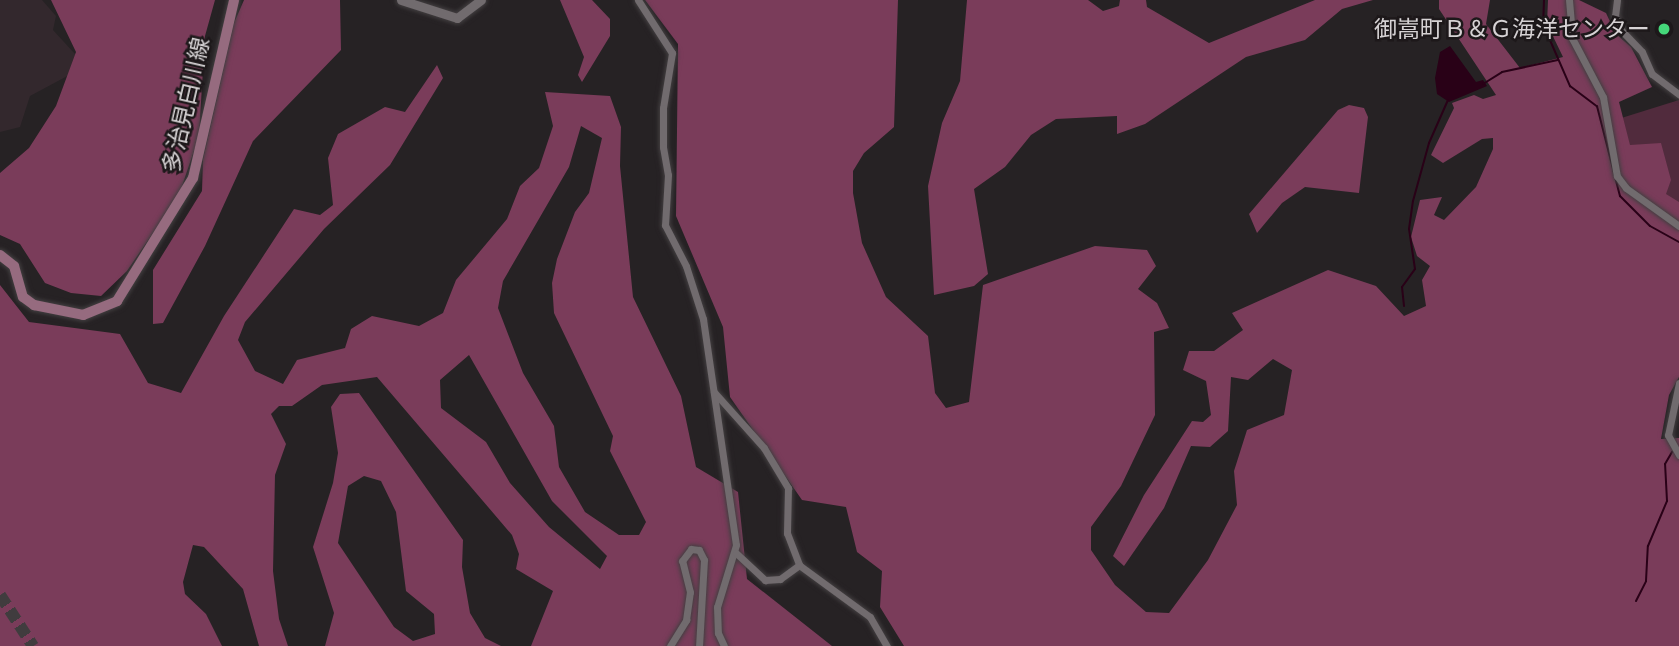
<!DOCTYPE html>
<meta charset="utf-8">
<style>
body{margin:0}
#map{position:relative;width:1679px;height:646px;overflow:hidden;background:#262224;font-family:Montserrat,"Noto Sans JP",sans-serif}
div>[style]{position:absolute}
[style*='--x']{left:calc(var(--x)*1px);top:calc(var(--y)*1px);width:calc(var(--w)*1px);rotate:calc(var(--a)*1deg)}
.built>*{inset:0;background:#33282d}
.green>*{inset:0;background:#512b3d}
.forest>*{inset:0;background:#7a3c5a}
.water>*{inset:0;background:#290117}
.stream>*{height:2px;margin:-1px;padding:0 1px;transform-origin:1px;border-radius:1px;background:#290117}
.motorway-tunnel>*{height:12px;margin-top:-6px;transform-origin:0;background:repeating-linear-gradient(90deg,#403c3e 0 12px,transparent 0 18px)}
.roads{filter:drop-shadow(0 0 2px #433f41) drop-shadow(0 0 2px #433f41)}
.minor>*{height:7px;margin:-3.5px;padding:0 3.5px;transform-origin:3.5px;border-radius:3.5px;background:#716b6e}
.tertiary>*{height:9px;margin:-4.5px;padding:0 4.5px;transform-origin:4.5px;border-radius:4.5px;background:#716b6e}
.primary>*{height:10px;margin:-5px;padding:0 5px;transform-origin:5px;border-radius:5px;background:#966b7f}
.dots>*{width:19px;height:19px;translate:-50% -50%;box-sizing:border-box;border:4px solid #1d181a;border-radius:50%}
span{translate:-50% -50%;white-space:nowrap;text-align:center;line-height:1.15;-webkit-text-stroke:5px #1d181a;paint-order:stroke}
.poi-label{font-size:23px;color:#d6d2d4}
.right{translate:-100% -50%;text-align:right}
.street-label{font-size:23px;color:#d6d2d4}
</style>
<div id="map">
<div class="built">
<i style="clip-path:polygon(0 0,42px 0,56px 16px,53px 30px,86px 66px,30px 96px,20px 127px,0 132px)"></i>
</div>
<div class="green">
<i style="clip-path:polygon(1679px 100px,1679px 212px,1633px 183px,1615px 120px)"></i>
</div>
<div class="forest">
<i style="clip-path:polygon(51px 0,215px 0,205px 36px,199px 136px,179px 195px,127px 271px,101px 296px,71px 293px,45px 283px,20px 244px,0 235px,0 173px,29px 148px,56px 106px,76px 52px)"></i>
<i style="clip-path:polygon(244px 0,340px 0,341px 50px,253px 141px,205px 246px,163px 323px,153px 324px,153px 270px,202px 191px,203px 159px,234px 23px)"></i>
<i style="clip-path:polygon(560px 0,592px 0,610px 19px,610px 36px,582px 82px,578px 75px,584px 57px)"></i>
<i style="clip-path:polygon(645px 0,898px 0,894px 127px,864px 153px,853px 171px,853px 193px,862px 243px,886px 297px,928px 336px,935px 393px,946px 408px,969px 402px,983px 285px,1095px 246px,1147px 250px,1156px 266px,1138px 289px,1157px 303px,1169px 328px,1154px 332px,1155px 415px,1121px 486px,1091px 527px,1091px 550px,1115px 585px,1146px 612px,1169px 613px,1208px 560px,1237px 505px,1234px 471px,1247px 430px,1284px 415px,1292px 370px,1273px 359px,1248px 380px,1231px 377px,1228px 431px,1210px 447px,1191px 446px,1164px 508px,1124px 566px,1113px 556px,1144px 495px,1192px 421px,1203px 422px,1211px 415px,1206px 381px,1183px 370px,1189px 351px,1214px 351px,1243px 330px,1232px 313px,1328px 270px,1376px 286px,1404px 316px,1426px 306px,1422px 280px,1430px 266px,1417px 256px,1411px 237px,1420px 200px,1442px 197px,1434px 215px,1444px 220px,1476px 187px,1493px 149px,1493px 138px,1482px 139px,1443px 163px,1431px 155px,1454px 108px,1452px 103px,1474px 95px,1483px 99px,1496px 95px,1439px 9px,1439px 0,1490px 0,1486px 24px,1520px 68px,1563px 57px,1547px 24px,1548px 0,1579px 0,1606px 13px,1616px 34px,1631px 47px,1652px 87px,1619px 102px,1630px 145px,1661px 143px,1671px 180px,1666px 194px,1679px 202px,1679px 377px,1669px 395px,1661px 439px,1679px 438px,1679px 646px,904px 646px,880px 607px,882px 571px,857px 552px,846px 507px,802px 500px,730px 397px,723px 327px,676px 216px,678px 44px)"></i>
<i style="clip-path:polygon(967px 0,1088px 0,1103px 11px,1119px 6px,1120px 0,1146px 0,1147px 7px,1209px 43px,1315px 0,1373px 0,1342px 9px,1305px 40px,1246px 57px,1145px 124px,1117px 134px,1117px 116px,1056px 119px,1031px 135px,1005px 167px,974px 189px,988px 274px,974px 286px,934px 295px,928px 186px,942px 123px,960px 81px)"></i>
<i style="clip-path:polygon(evenodd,437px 65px,443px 78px,390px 165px,324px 229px,245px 322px,238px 340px,255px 371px,283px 384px,297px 360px,345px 348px,351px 329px,372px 316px,419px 326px,443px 313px,456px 280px,507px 219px,520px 186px,539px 168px,553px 126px,545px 92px,610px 96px,621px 127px,620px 166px,633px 297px,681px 396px,696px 467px,738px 492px,747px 579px,832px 646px,531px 646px,553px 591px,516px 569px,519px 554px,512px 535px,377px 377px,322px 385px,292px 406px,279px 406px,271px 414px,286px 444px,275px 475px,273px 571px,279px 619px,288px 646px,259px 646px,243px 589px,204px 547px,193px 545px,183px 582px,185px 594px,206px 614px,222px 646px,0 646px,0 285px,29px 322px,120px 334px,148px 383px,181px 393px,224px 316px,294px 209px,320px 215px,333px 205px,328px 158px,338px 134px,385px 107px,405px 112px,437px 65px,581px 126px,602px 138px,589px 193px,575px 212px,557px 259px,552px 283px,554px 313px,613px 436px,610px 451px,646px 522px,639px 535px,619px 535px,585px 512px,559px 467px,554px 426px,523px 373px,498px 308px,503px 281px,569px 167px,581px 126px,437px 65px,469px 355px,552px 501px,607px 556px,600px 569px,549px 527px,510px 483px,486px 442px,441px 408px,440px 380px,469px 355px)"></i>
<i style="clip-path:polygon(1349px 105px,1364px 108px,1368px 117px,1359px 193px,1305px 187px,1282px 203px,1257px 233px,1249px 214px,1338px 110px)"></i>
<i style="clip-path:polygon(evenodd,359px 393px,463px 540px,462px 567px,470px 613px,485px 638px,501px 646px,325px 646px,334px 613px,313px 547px,333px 483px,338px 453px,331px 407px,340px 394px,359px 393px,364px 476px,381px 481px,396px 512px,406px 591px,434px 614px,435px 634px,413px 641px,394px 627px,338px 543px,348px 486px,364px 476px)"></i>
</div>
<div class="water">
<i style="clip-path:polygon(1450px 46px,1476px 82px,1483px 80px,1487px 86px,1449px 102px,1437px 94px,1435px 78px,1440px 52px)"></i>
</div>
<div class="stream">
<i style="--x:1544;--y:0;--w:24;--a:92"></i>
<i style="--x:1543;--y:24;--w:68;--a:66.5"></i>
<i style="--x:1570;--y:86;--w:34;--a:37"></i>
<i style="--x:1597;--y:106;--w:93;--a:75.7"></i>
<i style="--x:1620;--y:196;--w:42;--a:45"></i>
<i style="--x:1650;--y:226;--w:33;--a:29"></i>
<i style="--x:1483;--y:84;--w:22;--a:-32"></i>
<i style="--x:1502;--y:72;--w:57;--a:-12.1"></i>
<i style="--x:1404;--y:306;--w:19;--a:-96"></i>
<i style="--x:1402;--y:287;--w:22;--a:-54"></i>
<i style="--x:1415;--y:269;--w:40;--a:-98.5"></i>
<i style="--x:1409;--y:229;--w:28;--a:-82"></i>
<i style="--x:1413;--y:201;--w:60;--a:-74.6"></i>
<i style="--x:1429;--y:143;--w:47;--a:-66.2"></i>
<i style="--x:1636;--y:601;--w:22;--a:-63"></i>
<i style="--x:1646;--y:581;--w:35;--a:-87"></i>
<i style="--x:1648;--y:546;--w:49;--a:-67.1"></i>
<i style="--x:1667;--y:501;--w:37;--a:-93"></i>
<i style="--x:1665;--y:464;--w:14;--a:-60"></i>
</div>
<div class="motorway-tunnel">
<i style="--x:0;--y:595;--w:61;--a:57.1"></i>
</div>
<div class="roads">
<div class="minor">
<i style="--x:638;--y:0;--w:63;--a:57.3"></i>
<i style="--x:672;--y:53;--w:56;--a:99.3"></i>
<i style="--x:663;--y:108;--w:39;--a:90"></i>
<i style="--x:663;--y:147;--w:28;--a:80"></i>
<i style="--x:668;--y:175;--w:50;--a:93.4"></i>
<i style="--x:665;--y:225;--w:46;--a:62.9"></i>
<i style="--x:686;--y:266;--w:56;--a:72.2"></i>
<i style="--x:703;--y:319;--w:228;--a:81.7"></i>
<i style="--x:736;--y:545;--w:65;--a:107"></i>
<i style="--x:717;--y:607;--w:26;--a:88"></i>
<i style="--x:718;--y:633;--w:14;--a:65"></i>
<i style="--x:1569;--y:0;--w:38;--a:85"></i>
<i style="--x:1572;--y:38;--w:67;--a:62.3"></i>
<i style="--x:1603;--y:97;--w:80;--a:80"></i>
<i style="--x:1617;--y:176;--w:15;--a:53"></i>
<i style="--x:1626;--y:188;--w:65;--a:35.6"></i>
<i style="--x:1617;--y:0;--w:16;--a:97"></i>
<i style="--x:1615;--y:16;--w:15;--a:67"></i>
<i style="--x:1621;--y:30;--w:30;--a:46"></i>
<i style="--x:1642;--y:52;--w:24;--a:66"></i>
<i style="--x:1652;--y:74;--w:34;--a:37"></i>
<i style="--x:1679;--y:383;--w:53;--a:101.9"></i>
<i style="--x:1668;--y:435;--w:23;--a:61"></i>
<i style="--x:714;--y:392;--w:75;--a:48.2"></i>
<i style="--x:764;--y:448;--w:47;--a:59"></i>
<i style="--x:788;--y:488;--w:45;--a:91.3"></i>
<i style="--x:787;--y:533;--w:34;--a:69"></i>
<i style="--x:799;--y:565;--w:88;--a:36.2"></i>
<i style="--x:870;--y:617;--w:34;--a:60"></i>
<i style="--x:736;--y:553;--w:40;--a:43"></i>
<i style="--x:765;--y:580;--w:15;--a:-4"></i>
<i style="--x:780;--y:579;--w:24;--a:-36"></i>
<i style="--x:670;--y:646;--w:31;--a:-58"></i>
<i style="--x:686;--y:620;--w:28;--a:-82"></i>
<i style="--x:690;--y:592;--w:32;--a:-104"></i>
<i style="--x:682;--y:561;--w:15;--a:-53"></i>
<i style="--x:691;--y:549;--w:8;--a:7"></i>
<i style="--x:699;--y:550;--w:11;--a:63"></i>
<i style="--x:704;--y:560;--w:86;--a:93.3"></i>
</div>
<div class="tertiary">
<i style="--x:401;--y:0;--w:59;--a:17.8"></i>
<i style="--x:457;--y:18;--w:30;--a:-37"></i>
</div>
<div class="primary">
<i style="--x:0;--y:255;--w:18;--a:38"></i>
<i style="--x:14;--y:266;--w:32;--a:74"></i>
<i style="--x:23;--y:297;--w:14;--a:36"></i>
<i style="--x:34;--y:305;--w:50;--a:11.5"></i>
<i style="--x:83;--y:315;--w:37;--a:-22"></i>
<i style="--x:117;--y:301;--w:145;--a:-58.3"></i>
<i style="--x:193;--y:178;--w:183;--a:-77"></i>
</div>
</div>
<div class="dots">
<i style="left:1664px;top:29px;background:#45d77a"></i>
</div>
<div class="poi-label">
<span class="right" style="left:1650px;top:29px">御嵩町Ｂ＆Ｇ海洋センター</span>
</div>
<div class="street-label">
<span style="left:186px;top:105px;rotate:-77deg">多治見白川線</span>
</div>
</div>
